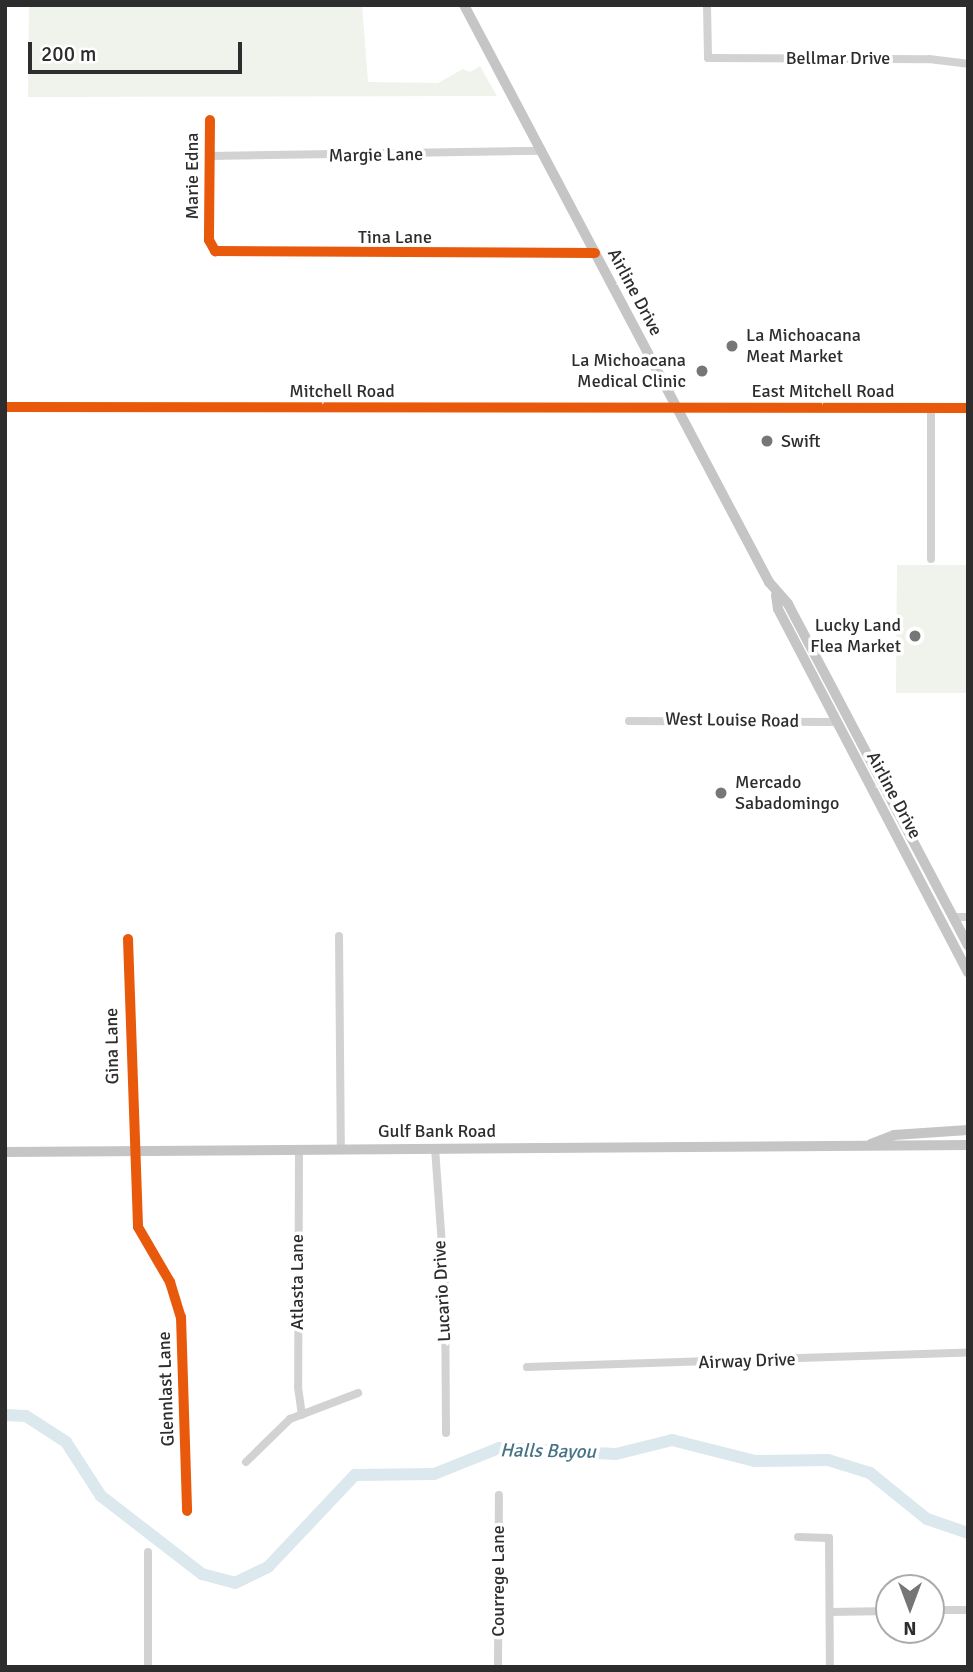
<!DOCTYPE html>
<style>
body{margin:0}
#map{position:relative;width:973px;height:1672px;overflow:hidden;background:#fff;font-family:Signika,sans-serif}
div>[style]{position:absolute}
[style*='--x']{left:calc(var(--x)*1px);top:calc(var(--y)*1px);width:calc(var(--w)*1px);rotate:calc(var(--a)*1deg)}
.green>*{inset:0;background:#f0f3ec}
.river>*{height:12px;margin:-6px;padding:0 6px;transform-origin:6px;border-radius:6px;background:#dbe9ee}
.minor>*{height:8px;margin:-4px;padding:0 4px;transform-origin:4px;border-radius:4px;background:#d2d2d2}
.major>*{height:10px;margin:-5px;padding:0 5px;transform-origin:5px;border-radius:5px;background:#c5c5c5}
.cycleway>*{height:10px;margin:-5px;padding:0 5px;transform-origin:5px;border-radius:5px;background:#e8590c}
.dots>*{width:19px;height:19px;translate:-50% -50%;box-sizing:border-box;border:4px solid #fff;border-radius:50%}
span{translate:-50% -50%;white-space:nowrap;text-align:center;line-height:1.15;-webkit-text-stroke:7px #fff;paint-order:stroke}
.street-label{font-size:18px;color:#2d2d2d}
.poi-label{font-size:18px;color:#2d2d2d}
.left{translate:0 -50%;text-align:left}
.right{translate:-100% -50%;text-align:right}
.water-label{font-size:19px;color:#457385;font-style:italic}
.frame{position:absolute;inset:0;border:7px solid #2d2d2d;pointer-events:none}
.north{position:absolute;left:875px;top:1574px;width:70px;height:70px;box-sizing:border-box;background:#fff;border:2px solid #ababab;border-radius:50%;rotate:180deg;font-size:19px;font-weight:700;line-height:28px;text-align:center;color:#2d2d2d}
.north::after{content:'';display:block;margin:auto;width:24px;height:32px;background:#767676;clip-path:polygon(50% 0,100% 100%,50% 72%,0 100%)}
.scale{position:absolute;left:28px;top:42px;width:214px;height:32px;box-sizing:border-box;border:4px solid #2d2d2d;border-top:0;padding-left:9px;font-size:21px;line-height:24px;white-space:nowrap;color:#2d2d2d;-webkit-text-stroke:5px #fff;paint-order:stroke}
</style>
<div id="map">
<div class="green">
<i style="clip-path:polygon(29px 5px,362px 5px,368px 82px,438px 83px,463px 69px,470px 72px,480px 66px,497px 96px,28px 97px)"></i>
<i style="clip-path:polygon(897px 565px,968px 565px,968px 693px,896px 693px)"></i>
</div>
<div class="river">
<i style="--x:5;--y:1415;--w:21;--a:3"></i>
<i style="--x:26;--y:1416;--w:48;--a:33"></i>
<i style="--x:66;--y:1442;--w:64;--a:57.1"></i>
<i style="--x:101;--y:1496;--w:128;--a:37.7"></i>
<i style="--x:202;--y:1574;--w:34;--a:15"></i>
<i style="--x:235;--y:1583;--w:37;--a:-26"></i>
<i style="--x:268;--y:1567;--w:127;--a:-46.6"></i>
<i style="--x:355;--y:1475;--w:79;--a:-0.7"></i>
<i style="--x:434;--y:1474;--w:70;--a:-21.8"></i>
<i style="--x:499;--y:1448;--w:117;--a:2.9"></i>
<i style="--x:616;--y:1454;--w:58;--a:-14"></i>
<i style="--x:672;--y:1440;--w:86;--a:14.2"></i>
<i style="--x:755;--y:1461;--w:73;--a:-0.8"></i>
<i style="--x:828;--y:1460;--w:44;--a:17.2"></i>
<i style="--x:870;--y:1473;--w:73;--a:38.9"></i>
<i style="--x:927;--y:1519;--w:43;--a:18.9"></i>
</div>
<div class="minor">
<i style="--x:707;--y:5;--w:53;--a:88.9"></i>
<i style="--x:708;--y:58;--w:221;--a:0.3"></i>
<i style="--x:929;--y:59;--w:39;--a:7"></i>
<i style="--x:210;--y:120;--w:120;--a:90.5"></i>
<i style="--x:209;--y:240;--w:13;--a:61"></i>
<i style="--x:215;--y:251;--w:380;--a:0.3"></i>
<i style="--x:210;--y:156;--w:332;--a:-0.9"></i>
<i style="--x:5;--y:407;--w:963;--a:0.06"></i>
<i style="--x:931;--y:408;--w:151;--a:90"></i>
<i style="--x:629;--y:721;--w:207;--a:0.3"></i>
<i style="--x:953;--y:917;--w:15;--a:0"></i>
<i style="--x:339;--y:936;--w:213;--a:89.5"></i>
<i style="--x:128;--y:939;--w:288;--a:88"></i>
<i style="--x:138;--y:1227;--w:64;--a:59.8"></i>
<i style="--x:170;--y:1282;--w:37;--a:73"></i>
<i style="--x:181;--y:1317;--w:194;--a:88.2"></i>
<i style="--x:435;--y:1148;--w:139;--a:85.9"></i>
<i style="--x:445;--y:1287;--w:146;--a:89.6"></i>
<i style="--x:299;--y:1150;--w:237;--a:90.2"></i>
<i style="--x:298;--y:1387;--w:28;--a:82"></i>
<i style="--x:527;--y:1367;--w:441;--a:-1.9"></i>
<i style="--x:246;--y:1462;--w:62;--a:-44.3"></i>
<i style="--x:290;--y:1419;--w:73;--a:-20.9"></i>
<i style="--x:798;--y:1537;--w:31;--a:2"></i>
<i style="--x:829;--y:1538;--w:129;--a:89.6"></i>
<i style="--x:148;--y:1552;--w:115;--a:90"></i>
<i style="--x:931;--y:1610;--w:37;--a:0"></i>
<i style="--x:830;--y:1612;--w:59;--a:-1"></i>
<i style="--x:498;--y:1667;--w:172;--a:-89.7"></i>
</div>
<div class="major">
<i style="--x:464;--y:5;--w:653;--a:62.14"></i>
<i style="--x:769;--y:582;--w:29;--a:49"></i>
<i style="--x:788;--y:604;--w:386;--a:62.2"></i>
<i style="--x:776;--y:595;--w:14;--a:82"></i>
<i style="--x:778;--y:609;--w:410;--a:62.4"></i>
<i style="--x:871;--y:1144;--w:25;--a:-21"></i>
<i style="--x:894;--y:1135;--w:74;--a:-3.9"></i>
<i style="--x:5;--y:1152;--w:963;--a:-0.42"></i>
</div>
<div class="cycleway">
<i style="--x:210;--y:120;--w:120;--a:90.5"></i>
<i style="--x:209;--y:240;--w:13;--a:61"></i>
<i style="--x:215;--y:251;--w:380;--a:0.3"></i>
<i style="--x:5;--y:407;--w:963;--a:0.06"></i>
<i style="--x:128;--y:939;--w:288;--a:88"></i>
<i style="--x:138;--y:1227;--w:64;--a:59.8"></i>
<i style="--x:170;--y:1282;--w:37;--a:73"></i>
<i style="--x:181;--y:1317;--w:194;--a:88.2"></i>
</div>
<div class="dots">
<i style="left:732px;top:346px;background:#767676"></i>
<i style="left:702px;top:371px;background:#767676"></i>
<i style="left:767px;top:441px;background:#767676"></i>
<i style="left:915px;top:636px;background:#767676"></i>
<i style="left:721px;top:793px;background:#767676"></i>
</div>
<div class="street-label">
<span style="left:838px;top:58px">Bellmar Drive</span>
<span style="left:376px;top:155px;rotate:-1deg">Margie Lane</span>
<span style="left:192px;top:176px;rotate:-90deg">Marie Edna</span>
<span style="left:395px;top:237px">Tina Lane</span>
<span style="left:635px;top:292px;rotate:62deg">Airline Drive</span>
<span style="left:342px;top:391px">Mitchell Road</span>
<span style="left:823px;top:391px">East Mitchell Road</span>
<span style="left:732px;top:720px;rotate:1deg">West Louise Road</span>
<span style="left:894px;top:795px;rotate:62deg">Airline Drive</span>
<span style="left:112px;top:1046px;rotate:-91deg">Gina Lane</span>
<span style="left:437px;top:1131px">Gulf Bank Road</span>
<span style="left:297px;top:1282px;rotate:-90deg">Atlasta Lane</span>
<span style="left:442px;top:1291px;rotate:-93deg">Lucario Drive</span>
<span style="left:747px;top:1361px;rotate:-2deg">Airway Drive</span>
<span style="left:166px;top:1389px;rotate:-92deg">Glennlast Lane</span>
<span style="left:498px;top:1581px;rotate:-90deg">Courrege Lane</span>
</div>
<div class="poi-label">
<span class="left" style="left:746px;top:346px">La Michoacana<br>Meat Market</span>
<span class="right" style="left:686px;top:371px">La Michoacana<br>Medical Clinic</span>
<span class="left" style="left:781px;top:441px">Swift</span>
<span class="right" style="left:901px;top:636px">Lucky Land<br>Flea Market</span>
<span class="left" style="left:735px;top:793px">Mercado<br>Sabadomingo</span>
</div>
<div class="water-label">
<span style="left:548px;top:1452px;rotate:1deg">Halls Bayou</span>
</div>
<div class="frame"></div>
<div class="north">N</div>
<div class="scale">200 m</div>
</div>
